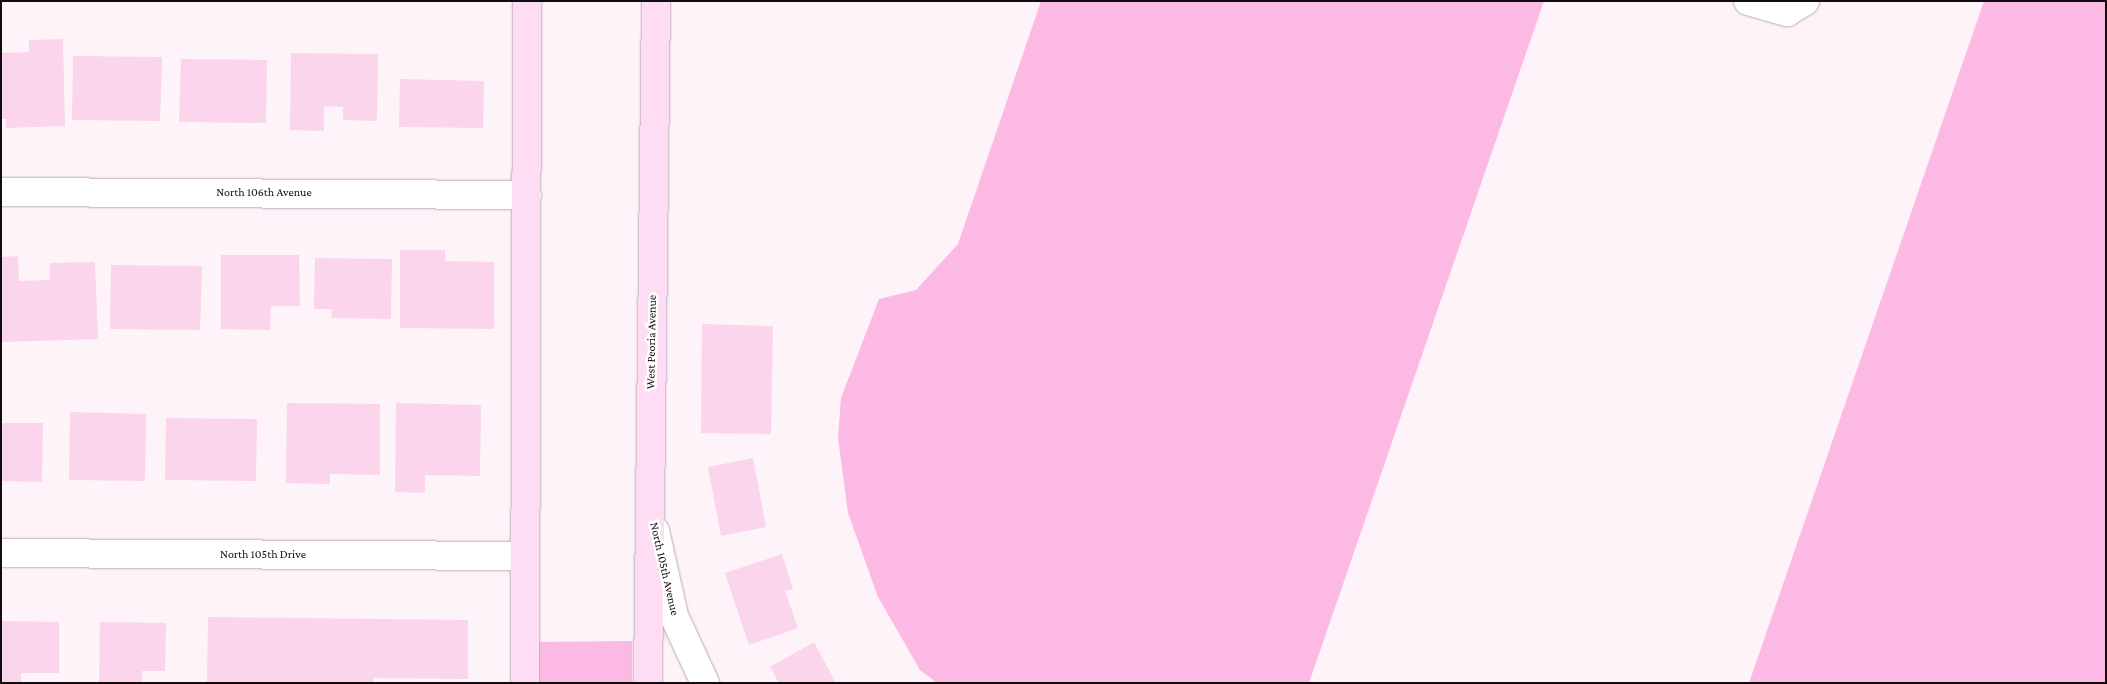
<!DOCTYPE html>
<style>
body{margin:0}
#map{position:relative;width:2107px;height:684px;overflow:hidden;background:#fff3fa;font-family:"Crimson Pro",serif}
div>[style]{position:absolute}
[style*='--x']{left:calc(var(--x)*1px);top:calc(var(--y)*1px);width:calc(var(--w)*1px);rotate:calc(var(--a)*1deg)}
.green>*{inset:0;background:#fcb9e4}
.building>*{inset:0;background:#fad5ec}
.roads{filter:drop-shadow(0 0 1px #bcaab5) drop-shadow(0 0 1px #bcaab5)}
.street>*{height:28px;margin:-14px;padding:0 14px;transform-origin:14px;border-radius:14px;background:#fff}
.secondary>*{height:28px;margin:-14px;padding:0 14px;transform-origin:14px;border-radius:14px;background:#fedcf3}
span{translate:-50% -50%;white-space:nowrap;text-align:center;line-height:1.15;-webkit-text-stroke:5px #fff;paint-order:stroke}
.street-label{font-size:12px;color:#120c10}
.frame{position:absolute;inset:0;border:2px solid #120c10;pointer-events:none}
</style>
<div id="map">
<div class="green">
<i style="clip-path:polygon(1041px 1px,1544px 1px,1309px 683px,937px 683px,920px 670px,878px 597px,848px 513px,838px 438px,841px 398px,879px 299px,916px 290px,958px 244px)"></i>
<i style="clip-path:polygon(1984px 1px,2106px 1px,2106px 683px,1749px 683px)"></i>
<i style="clip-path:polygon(632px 641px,632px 683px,538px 683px,538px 642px)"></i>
</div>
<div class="building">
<i style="clip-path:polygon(63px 39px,65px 126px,6px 128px,6px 119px,1px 119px,1px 53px,29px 52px,29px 40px)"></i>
<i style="clip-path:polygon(291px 53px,378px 54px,377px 121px,343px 120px,343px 107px,324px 106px,324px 131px,290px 130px)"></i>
<i style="clip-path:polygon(73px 56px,162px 57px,160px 121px,72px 120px)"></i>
<i style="clip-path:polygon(181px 59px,267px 60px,266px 123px,179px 122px)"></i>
<i style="clip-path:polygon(400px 79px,484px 81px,483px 128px,399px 127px)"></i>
<i style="clip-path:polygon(400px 250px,445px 250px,445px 261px,494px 262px,494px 329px,400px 328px)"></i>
<i style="clip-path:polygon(221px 255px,299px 255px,300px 306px,271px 306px,270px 330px,221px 329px)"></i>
<i style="clip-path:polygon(18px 256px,19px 281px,50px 280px,50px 263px,95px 262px,98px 339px,1px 342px,1px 257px)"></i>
<i style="clip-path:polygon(315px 258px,392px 259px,391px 319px,331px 318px,332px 309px,314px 309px)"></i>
<i style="clip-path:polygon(111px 265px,202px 266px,200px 330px,110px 329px)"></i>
<i style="clip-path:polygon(702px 324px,773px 326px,771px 434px,701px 433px)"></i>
<i style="clip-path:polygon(287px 403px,380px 404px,380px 475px,330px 474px,330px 484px,286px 483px)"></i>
<i style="clip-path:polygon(396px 403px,481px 405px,480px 476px,425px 475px,425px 493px,395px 492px)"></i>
<i style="clip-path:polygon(70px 412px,146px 414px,145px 481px,69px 480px)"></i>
<i style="clip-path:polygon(166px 418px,257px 419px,256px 481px,165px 480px)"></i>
<i style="clip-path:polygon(1px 423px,43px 423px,42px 482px,1px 481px)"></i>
<i style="clip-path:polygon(753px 458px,766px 527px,721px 536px,708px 467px)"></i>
<i style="clip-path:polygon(782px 554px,793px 589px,785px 591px,798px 628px,749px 645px,725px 573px)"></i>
<i style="clip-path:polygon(208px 617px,468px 620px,468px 679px,373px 678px,373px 683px,207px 683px)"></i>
<i style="clip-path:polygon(1px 621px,59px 622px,59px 673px,21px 673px,21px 683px,1px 683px)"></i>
<i style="clip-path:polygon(100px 622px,166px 623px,165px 671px,142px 671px,142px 683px,99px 683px)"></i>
<i style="clip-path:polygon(814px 642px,836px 683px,779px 683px,770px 667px)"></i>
</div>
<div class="roads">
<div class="street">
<i style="--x:1748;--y:1;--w:41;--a:15.8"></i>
<i style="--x:1787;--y:12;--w:21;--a:-31"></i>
<i style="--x:1;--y:192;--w:526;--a:0.33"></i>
<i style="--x:655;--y:531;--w:87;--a:77.4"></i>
<i style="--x:674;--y:616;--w:74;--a:65.2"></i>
<i style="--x:1;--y:553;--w:524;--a:0.33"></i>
</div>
<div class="secondary">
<i style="--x:525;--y:683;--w:682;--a:-89.83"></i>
<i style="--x:648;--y:683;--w:682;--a:-89.33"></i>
</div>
</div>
<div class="street-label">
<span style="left:264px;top:193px">North 106th Avenue</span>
<span style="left:652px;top:342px;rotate:-89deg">West Peoria Avenue</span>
<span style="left:263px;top:555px">North 105th Drive</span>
<span style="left:664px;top:569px;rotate:77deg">North 105th Avenue</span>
</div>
<div class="frame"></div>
</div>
